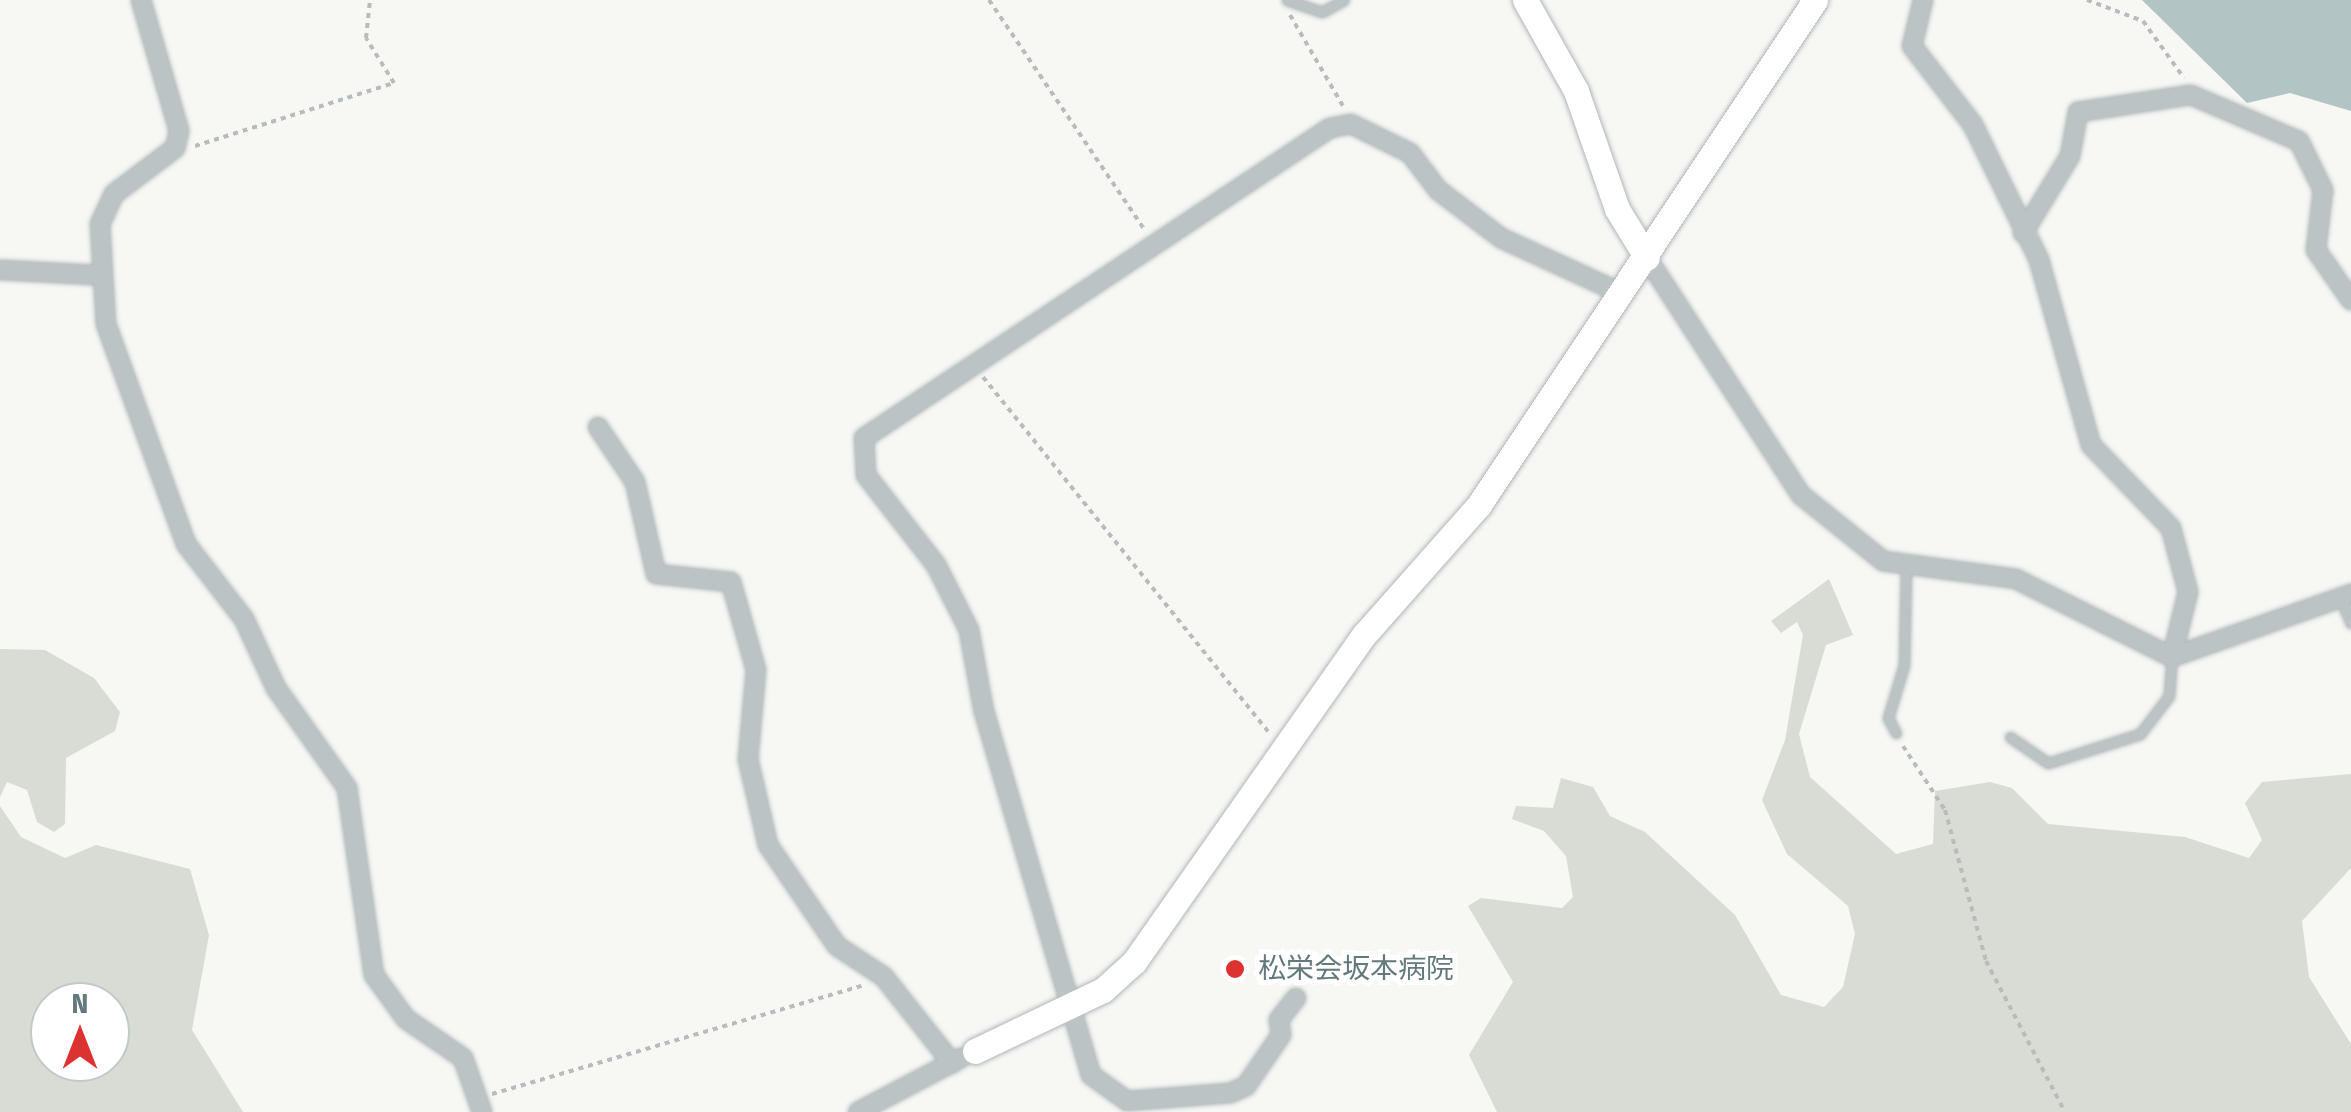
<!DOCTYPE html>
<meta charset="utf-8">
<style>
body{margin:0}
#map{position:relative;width:2351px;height:1112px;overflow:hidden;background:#f7f7f4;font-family:"Fira Sans Condensed","Noto Sans JP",sans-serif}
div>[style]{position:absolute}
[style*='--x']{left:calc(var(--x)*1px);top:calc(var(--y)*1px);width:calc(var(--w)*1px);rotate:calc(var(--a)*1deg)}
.green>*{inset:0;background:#d8dcd4}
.water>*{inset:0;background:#b3c4c5}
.path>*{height:4px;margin-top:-2px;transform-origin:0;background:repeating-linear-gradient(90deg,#b7bcbd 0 5px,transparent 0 10px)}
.roads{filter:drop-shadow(0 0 2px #aeb7b9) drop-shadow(0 0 2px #aeb7b9)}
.lane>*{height:9px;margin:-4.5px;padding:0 4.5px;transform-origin:4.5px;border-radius:4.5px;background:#bcc3c4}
.street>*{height:18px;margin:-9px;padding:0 9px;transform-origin:9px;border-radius:9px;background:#bcc3c4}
.secondary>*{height:25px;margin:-12.5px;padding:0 12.5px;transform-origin:12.5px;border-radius:12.5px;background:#fff}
.dots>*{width:28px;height:28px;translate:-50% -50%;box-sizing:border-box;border:5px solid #fff;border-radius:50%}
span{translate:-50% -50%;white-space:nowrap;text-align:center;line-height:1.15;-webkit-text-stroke:10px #fff;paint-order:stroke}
.poi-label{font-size:28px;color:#63797e}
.left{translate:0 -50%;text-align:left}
.north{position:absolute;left:30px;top:982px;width:100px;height:100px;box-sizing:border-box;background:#fff;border:2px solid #c1c9cb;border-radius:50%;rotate:0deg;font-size:28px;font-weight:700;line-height:40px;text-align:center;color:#63797e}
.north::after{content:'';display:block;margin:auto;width:35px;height:45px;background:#dc3330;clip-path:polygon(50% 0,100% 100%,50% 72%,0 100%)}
</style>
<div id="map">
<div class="green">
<i style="clip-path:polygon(1829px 579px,1853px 635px,1826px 645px,1799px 734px,1810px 777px,1896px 854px,1933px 844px,1935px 791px,1990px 782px,2012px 788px,2048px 824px,2185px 837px,2249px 858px,2262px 840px,2245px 803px,2262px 782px,2351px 774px,2351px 868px,2302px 921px,2309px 977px,2351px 1044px,2351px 1112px,1497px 1112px,1469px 1055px,1513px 982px,1468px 906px,1481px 898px,1562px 908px,1573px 897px,1566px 856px,1544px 831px,1512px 819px,1516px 806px,1553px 808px,1561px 778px,1593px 787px,1610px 816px,1645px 832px,1735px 915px,1781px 995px,1824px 1007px,1843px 987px,1855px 934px,1848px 906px,1787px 854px,1762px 800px,1785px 740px,1803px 635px,1797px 622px,1781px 633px,1771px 621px)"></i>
<i style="clip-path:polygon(0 649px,45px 650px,94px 678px,120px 712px,115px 731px,66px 758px,65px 824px,54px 832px,37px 822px,27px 790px,7px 782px,0 797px)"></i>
<i style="clip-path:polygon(evenodd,0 806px,21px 837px,65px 858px,96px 845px,190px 869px,209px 935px,192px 1030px,243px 1112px,0 1112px,0 806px,50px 1002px,110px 1002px,110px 1062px,50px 1062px,50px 1002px)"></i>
</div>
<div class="water">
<i style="clip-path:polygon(2142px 0,2351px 0,2351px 111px,2290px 93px,2247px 103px)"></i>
</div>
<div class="path">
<i style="--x:989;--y:0;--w:280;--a:55.9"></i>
<i style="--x:2087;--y:0;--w:60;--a:20.6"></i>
<i style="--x:2143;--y:21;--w:70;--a:54.3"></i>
<i style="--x:1290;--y:15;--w:105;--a:59.8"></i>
<i style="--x:195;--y:146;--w:209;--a:-17.6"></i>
<i style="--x:394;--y:83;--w:53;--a:-121.9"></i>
<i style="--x:366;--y:38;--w:38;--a:-84"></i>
<i style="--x:983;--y:377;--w:455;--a:51.2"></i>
<i style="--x:1903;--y:746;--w:77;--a:56.7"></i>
<i style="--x:1945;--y:810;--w:156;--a:74.8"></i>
<i style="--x:1986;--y:961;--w:170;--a:62.4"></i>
<i style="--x:492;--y:1094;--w:385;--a:-16.3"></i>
</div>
<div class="roads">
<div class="lane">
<i style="--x:1287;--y:0;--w:37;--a:19"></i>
<i style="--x:1322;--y:12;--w:25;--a:-29"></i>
<i style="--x:2341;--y:600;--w:25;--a:67"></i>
<i style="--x:1896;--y:733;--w:17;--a:-118"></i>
<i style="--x:1888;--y:718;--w:55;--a:-73.2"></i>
<i style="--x:1904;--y:665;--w:97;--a:-88.8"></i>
<i style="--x:2010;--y:737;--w:46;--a:34.4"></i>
<i style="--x:2048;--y:763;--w:96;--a:-17.5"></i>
<i style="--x:2140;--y:734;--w:48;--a:-52.7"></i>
<i style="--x:2169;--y:696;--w:39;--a:-86"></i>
</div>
<div class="street">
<i style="--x:141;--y:0;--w:136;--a:73.8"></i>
<i style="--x:179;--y:131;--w:17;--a:103"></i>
<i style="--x:175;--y:148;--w:76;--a:143"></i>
<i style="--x:114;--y:194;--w:33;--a:115"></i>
<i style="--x:100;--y:224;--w:100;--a:86.6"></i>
<i style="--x:106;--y:324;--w:234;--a:70"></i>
<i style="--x:186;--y:544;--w:95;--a:52.3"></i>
<i style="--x:244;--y:619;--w:76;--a:65.1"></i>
<i style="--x:276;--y:688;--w:123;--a:54.6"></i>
<i style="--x:347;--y:788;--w:189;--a:81.8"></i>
<i style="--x:374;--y:975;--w:54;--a:54"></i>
<i style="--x:406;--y:1019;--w:69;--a:34.4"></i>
<i style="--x:463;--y:1058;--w:57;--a:70.6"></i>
<i style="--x:1923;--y:0;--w:47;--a:103.4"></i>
<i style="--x:1912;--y:46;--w:100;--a:52.3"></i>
<i style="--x:1973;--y:125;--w:150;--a:63.9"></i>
<i style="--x:2039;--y:260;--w:192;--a:74.3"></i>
<i style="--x:2091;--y:445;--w:115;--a:46.1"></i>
<i style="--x:2171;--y:528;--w:66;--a:75.1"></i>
<i style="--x:2188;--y:592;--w:67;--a:103.8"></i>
<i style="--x:2023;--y:233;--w:90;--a:-58.6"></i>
<i style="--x:2070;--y:156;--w:45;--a:-79.7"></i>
<i style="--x:2078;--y:112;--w:114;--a:-8.6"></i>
<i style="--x:2191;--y:95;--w:117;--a:23.1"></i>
<i style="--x:2299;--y:141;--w:55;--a:63.9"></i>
<i style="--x:2323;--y:190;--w:60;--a:96.7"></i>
<i style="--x:2316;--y:250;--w:61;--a:55"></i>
<i style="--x:1647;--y:258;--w:283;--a:57"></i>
<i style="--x:1801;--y:495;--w:105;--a:38.8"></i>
<i style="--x:1883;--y:561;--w:134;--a:7.7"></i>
<i style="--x:2016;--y:579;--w:174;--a:26.6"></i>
<i style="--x:2172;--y:657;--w:190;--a:-19.4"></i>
<i style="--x:0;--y:270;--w:97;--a:3"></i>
<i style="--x:598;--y:427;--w:66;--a:56.1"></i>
<i style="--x:635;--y:482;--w:94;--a:77.1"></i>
<i style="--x:656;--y:574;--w:75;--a:6.1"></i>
<i style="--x:731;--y:582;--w:91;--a:74.1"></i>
<i style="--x:756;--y:670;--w:89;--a:95.1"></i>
<i style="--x:748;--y:759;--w:88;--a:76.9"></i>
<i style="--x:768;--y:845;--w:122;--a:55.7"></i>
<i style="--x:837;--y:946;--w:56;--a:33.4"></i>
<i style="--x:884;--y:977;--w:110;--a:51.7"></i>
<i style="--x:1296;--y:998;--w:28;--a:128"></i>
<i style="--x:1279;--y:1020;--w:15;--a:82"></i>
<i style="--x:1281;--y:1035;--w:62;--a:124.5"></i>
<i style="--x:1246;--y:1086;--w:17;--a:156"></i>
<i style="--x:1230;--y:1093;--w:103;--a:175.6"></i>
<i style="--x:1127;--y:1101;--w:44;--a:-144.2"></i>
<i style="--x:1091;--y:1075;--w:378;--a:-106.4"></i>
<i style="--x:984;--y:712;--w:83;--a:-100.4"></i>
<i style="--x:969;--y:630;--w:73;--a:-116.9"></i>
<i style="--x:936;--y:565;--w:114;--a:-127.9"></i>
<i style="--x:866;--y:475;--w:37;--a:-93"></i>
<i style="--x:864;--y:438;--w:560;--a:-33.63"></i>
<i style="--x:1330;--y:128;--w:21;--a:-11"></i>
<i style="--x:1351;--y:124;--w:66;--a:26.2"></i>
<i style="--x:1410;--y:153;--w:46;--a:52.9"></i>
<i style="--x:1438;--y:190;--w:79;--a:37.3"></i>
<i style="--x:1501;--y:238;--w:134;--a:24.7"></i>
<i style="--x:858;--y:1112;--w:116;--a:-27.7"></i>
</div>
<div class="secondary">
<i style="--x:1525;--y:0;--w:104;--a:60.7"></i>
<i style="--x:1576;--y:91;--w:125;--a:70.8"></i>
<i style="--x:1617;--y:209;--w:57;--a:58.5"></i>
<i style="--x:975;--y:1051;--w:142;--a:-25.5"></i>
<i style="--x:1103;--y:990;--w:42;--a:-42.1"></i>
<i style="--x:1134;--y:962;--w:400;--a:-54.9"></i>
<i style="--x:1364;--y:635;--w:174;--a:-48.5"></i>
<i style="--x:1479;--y:505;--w:607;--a:-56.36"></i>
</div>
</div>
<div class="dots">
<i style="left:1235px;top:969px;background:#dc3330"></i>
</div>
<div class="poi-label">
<span class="left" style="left:1258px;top:969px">松栄会坂本病院</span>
</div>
<div class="north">N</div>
</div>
